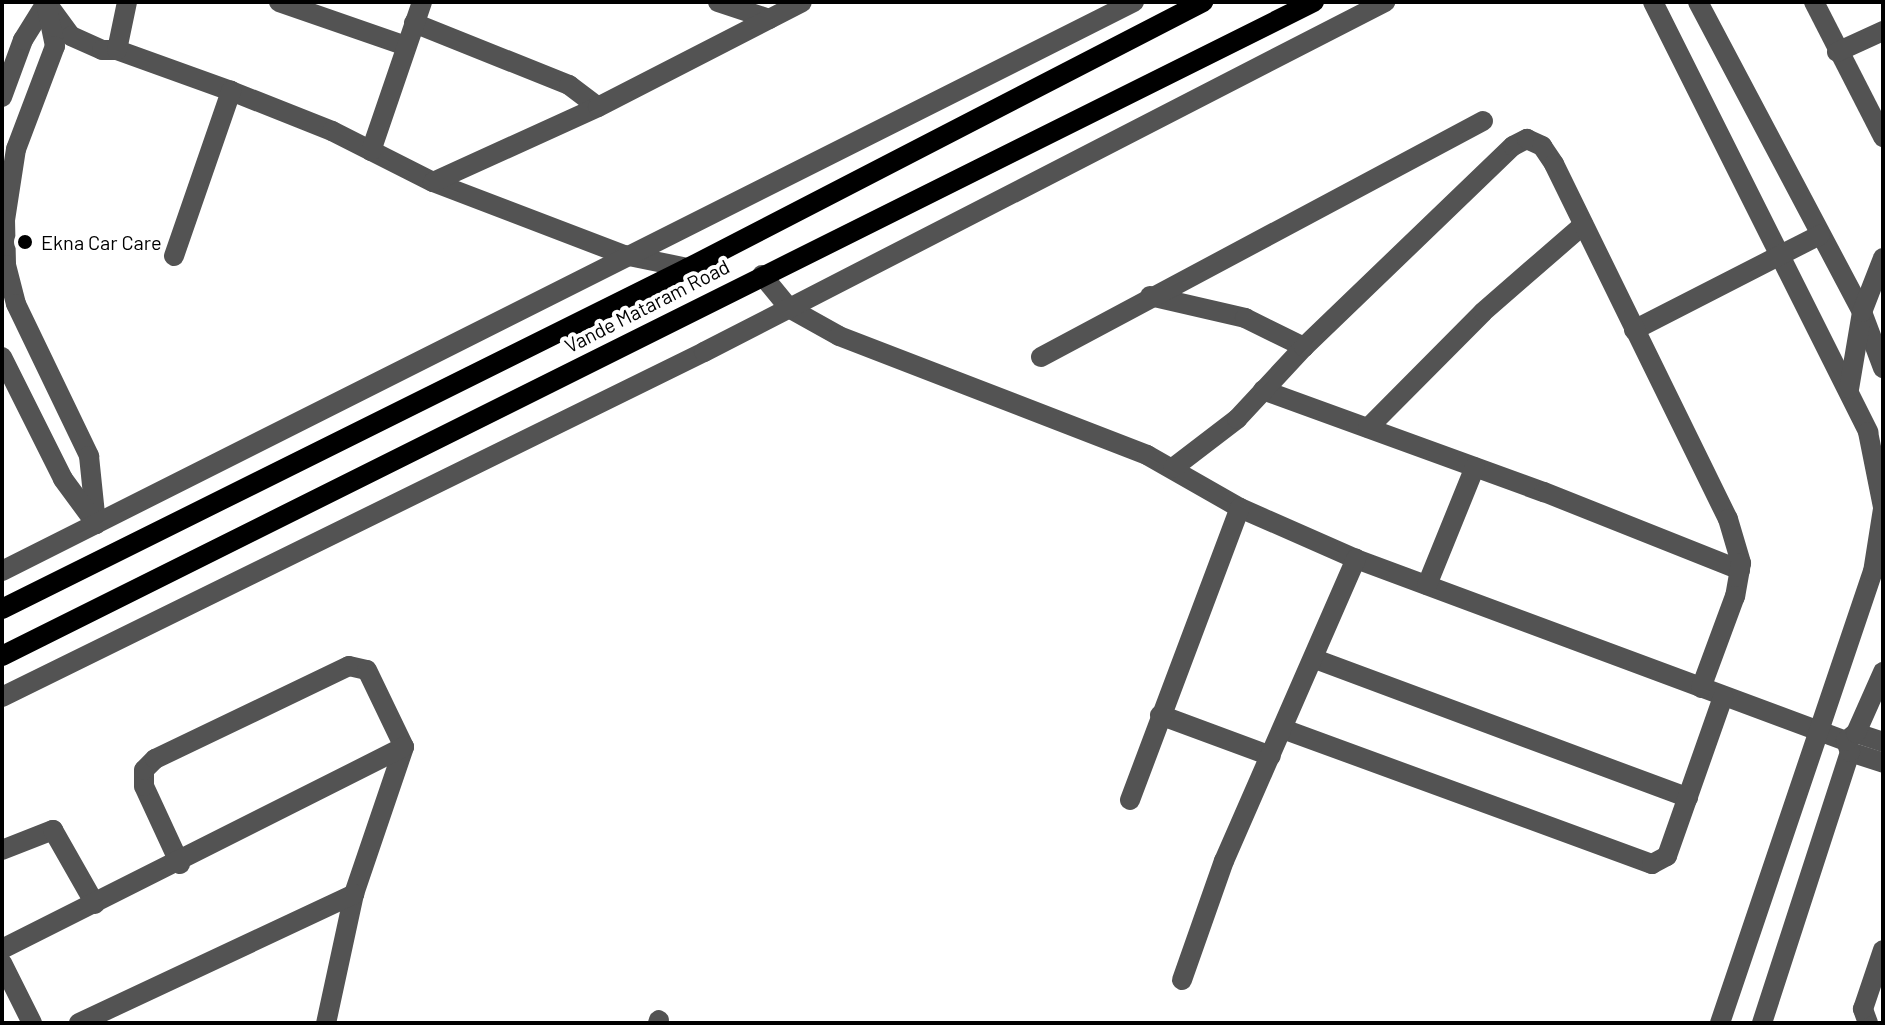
<!DOCTYPE html>
<style>
body{margin:0}
#map{position:relative;width:1885px;height:1025px;overflow:hidden;background:#fff;font-family:Barlow,sans-serif}
div>[style]{position:absolute}
[style*='--x']{left:calc(var(--x)*1px);top:calc(var(--y)*1px);width:calc(var(--w)*1px);rotate:calc(var(--a)*1deg)}
.minor>*{height:20px;margin:-10px;padding:0 10px;transform-origin:10px;border-radius:10px;background:#535353}
.major>*{height:20px;margin:-10px;padding:0 10px;transform-origin:10px;border-radius:10px;background:#000}
.dots>*{width:22px;height:22px;translate:-50% -50%;box-sizing:border-box;border:4px solid #fff;border-radius:50%}
span{translate:-50% -50%;white-space:nowrap;text-align:center;line-height:1.15;-webkit-text-stroke:8px #fff;paint-order:stroke}
.poi-label{font-size:20px;color:#000}
.left{translate:0 -50%;text-align:left}
.street-label{font-size:20px;color:#000}
.frame{position:absolute;inset:0;border:4px solid #000;pointer-events:none}
</style>
<div id="map">
<div class="minor">
<i style="--x:46;--y:2;--w:42;--a:53.7"></i>
<i style="--x:71;--y:36;--w:34;--a:24"></i>
<i style="--x:102;--y:50;--w:15;--a:0"></i>
<i style="--x:117;--y:50;--w:121;--a:19.8"></i>
<i style="--x:231;--y:91;--w:109;--a:21.6"></i>
<i style="--x:332;--y:131;--w:113;--a:26.8"></i>
<i style="--x:433;--y:182;--w:204;--a:20.9"></i>
<i style="--x:624;--y:255;--w:65;--a:11.5"></i>
<i style="--x:279;--y:2;--w:134;--a:19.1"></i>
<i style="--x:718;--y:2;--w:54;--a:18.4"></i>
<i style="--x:1653;--y:2;--w:481;--a:63.4"></i>
<i style="--x:1868;--y:432;--w:76;--a:78.7"></i>
<i style="--x:1698;--y:2;--w:351;--a:62.1"></i>
<i style="--x:1862;--y:312;--w:60;--a:69.4"></i>
<i style="--x:1814;--y:2;--w:152;--a:62.9"></i>
<i style="--x:414;--y:23;--w:167;--a:21.8"></i>
<i style="--x:569;--y:85;--w:36;--a:37"></i>
<i style="--x:117;--y:50;--w:49;--a:-78.2"></i>
<i style="--x:1837;--y:52;--w:51;--a:-24.5"></i>
<i style="--x:2;--y:97;--w:61;--a:-69.8"></i>
<i style="--x:23;--y:40;--w:44;--a:-58.1"></i>
<i style="--x:46;--y:3;--w:44;--a:78.2"></i>
<i style="--x:55;--y:46;--w:110;--a:110.7"></i>
<i style="--x:16;--y:149;--w:72;--a:98.8"></i>
<i style="--x:5;--y:220;--w:45;--a:88.7"></i>
<i style="--x:6;--y:265;--w:40;--a:75.6"></i>
<i style="--x:16;--y:304;--w:169;--a:64.3"></i>
<i style="--x:89;--y:456;--w:68;--a:84.1"></i>
<i style="--x:371;--y:151;--w:157;--a:-71.1"></i>
<i style="--x:433;--y:182;--w:181;--a:-24.4"></i>
<i style="--x:598;--y:107;--w:229;--a:-27.2"></i>
<i style="--x:174;--y:256;--w:175;--a:-70.9"></i>
<i style="--x:762;--y:275;--w:43;--a:50.7"></i>
<i style="--x:789;--y:308;--w:57;--a:29.2"></i>
<i style="--x:839;--y:336;--w:330;--a:21.1"></i>
<i style="--x:1147;--y:455;--w:107;--a:29.7"></i>
<i style="--x:1240;--y:508;--w:127;--a:23.7"></i>
<i style="--x:1356;--y:559;--w:523;--a:20.38"></i>
<i style="--x:1150;--y:296;--w:98;--a:13"></i>
<i style="--x:1245;--y:318;--w:66;--a:26.2"></i>
<i style="--x:1634;--y:330;--w:209;--a:-27.1"></i>
<i style="--x:2;--y:357;--w:136;--a:63.4"></i>
<i style="--x:63;--y:479;--w:56;--a:53.7"></i>
<i style="--x:1041;--y:357;--w:501;--a:-28.1"></i>
<i style="--x:1849;--y:389;--w:78;--a:-80.4"></i>
<i style="--x:1862;--y:312;--w:58;--a:-68.7"></i>
<i style="--x:1263;--y:390;--w:299;--a:20"></i>
<i style="--x:1544;--y:492;--w:211;--a:21.7"></i>
<i style="--x:1368;--y:428;--w:163;--a:-45.2"></i>
<i style="--x:1483;--y:312;--w:133;--a:-41"></i>
<i style="--x:1173;--y:468;--w:81;--a:-37.4"></i>
<i style="--x:1237;--y:419;--w:98;--a:-47.1"></i>
<i style="--x:1304;--y:347;--w:290;--a:-43.9"></i>
<i style="--x:1513;--y:146;--w:16;--a:-27"></i>
<i style="--x:1527;--y:139;--w:17;--a:25"></i>
<i style="--x:1542;--y:146;--w:22;--a:56"></i>
<i style="--x:1554;--y:164;--w:395;--a:63.9"></i>
<i style="--x:1728;--y:519;--w:46;--a:73.5"></i>
<i style="--x:1741;--y:563;--w:34;--a:100"></i>
<i style="--x:1735;--y:596;--w:98;--a:110.3"></i>
<i style="--x:2;--y:571;--w:1267;--a:-26.69"></i>
<i style="--x:1427;--y:585;--w:127;--a:-67.9"></i>
<i style="--x:1315;--y:659;--w:398;--a:20.4"></i>
<i style="--x:2;--y:697;--w:782;--a:-26.17"></i>
<i style="--x:704;--y:352;--w:766;--a:-27.2"></i>
<i style="--x:1160;--y:715;--w:118;--a:20.3"></i>
<i style="--x:1283;--y:729;--w:393;--a:20.1"></i>
<i style="--x:1652;--y:864;--w:17;--a:-28"></i>
<i style="--x:1667;--y:856;--w:169;--a:-70.6"></i>
<i style="--x:1856;--y:733;--w:28;--a:18"></i>
<i style="--x:1850;--y:752;--w:35;--a:18"></i>
<i style="--x:1130;--y:800;--w:312;--a:-69.4"></i>
<i style="--x:2;--y:850;--w:55;--a:-21.4"></i>
<i style="--x:53;--y:830;--w:85;--a:60.4"></i>
<i style="--x:180;--y:864;--w:86;--a:-114.8"></i>
<i style="--x:144;--y:786;--w:16;--a:-90"></i>
<i style="--x:144;--y:770;--w:16;--a:-45"></i>
<i style="--x:155;--y:759;--w:215;--a:-25.6"></i>
<i style="--x:349;--y:666;--w:18;--a:13"></i>
<i style="--x:367;--y:670;--w:85;--a:64.3"></i>
<i style="--x:404;--y:747;--w:155;--a:108.8"></i>
<i style="--x:354;--y:894;--w:132;--a:102.2"></i>
<i style="--x:2;--y:949;--w:450;--a:-26.7"></i>
<i style="--x:2;--y:963;--w:67;--a:63.4"></i>
<i style="--x:1182;--y:980;--w:126;--a:-70.6"></i>
<i style="--x:1224;--y:861;--w:330;--a:-66.4"></i>
<i style="--x:79;--y:1023;--w:304;--a:-25.1"></i>
<i style="--x:658;--y:1023;--w:3;--a:-72"></i>
<i style="--x:1720;--y:1023;--w:476;--a:-71.3"></i>
<i style="--x:1873;--y:572;--w:64;--a:-81"></i>
<i style="--x:1762;--y:1023;--w:285;--a:-72"></i>
<i style="--x:1850;--y:752;--w:12;--a:-110"></i>
<i style="--x:1846;--y:741;--w:13;--a:-39"></i>
<i style="--x:1856;--y:733;--w:67;--a:-66.1"></i>
<i style="--x:1868;--y:1023;--w:15;--a:-110"></i>
<i style="--x:1863;--y:1009;--w:62;--a:-71.3"></i>
</div>
<div class="major">
<i style="--x:2;--y:609;--w:766;--a:-26.43"></i>
<i style="--x:688;--y:268;--w:580;--a:-27.32"></i>
<i style="--x:2;--y:656;--w:1466;--a:-26.5"></i>
</div>
<div class="dots">
<i style="left:25px;top:242px;background:#000"></i>
</div>
<div class="poi-label">
<span class="left" style="left:41px;top:242px">Ekna Car Care</span>
</div>
<div class="street-label">
<span style="left:647px;top:306px;rotate:-27deg">Vande Mataram Road</span>
</div>
<div class="frame"></div>
</div>
